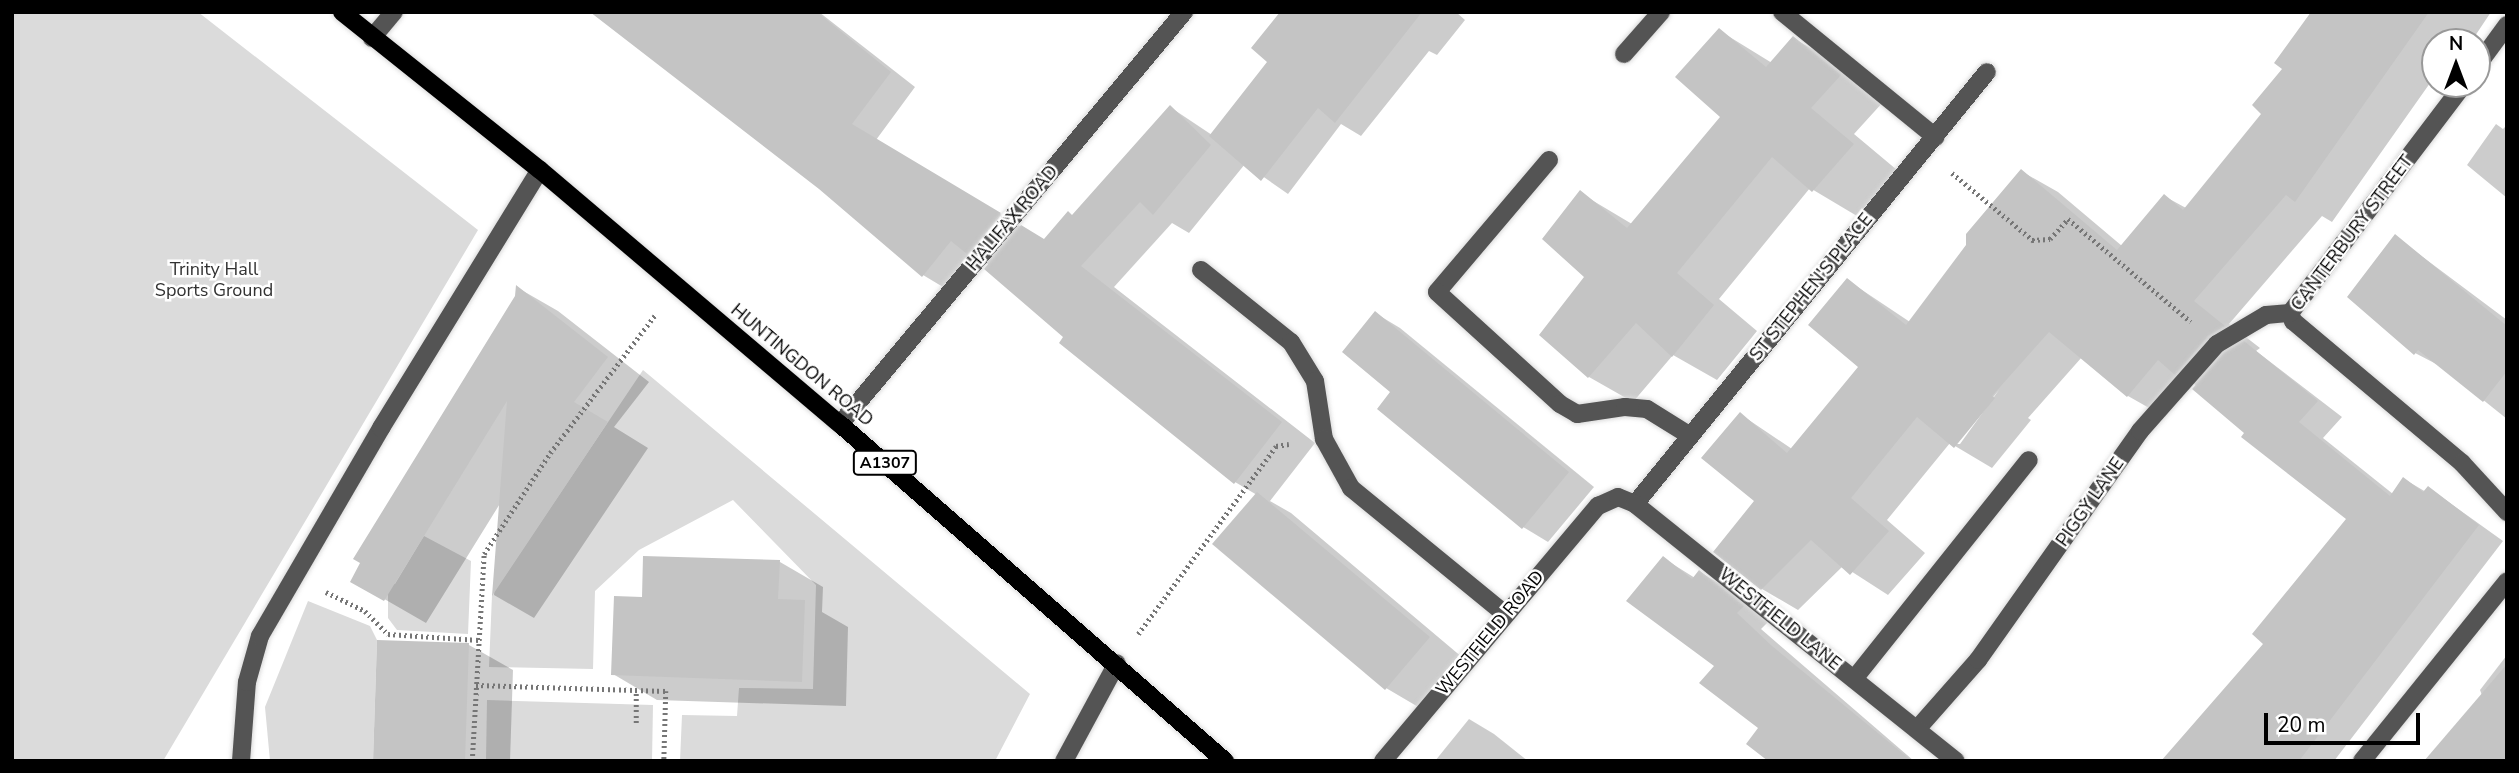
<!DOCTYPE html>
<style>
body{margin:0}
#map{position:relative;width:2519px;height:773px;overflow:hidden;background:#fff;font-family:"Nunito Sans",sans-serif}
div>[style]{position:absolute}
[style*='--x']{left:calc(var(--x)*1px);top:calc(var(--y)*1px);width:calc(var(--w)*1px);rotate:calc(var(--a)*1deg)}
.green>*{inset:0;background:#dbdbdb}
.shadow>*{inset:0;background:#0003}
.building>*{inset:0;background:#c4c4c4}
.path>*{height:4.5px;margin-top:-2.25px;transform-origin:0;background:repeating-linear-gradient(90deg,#767676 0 2px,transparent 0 5.5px)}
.roads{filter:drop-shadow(0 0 2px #dbdbdb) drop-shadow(0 0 2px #dbdbdb)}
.minor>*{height:18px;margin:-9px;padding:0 9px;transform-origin:9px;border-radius:9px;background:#545454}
.major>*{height:18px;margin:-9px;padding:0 9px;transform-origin:9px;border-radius:9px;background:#000}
span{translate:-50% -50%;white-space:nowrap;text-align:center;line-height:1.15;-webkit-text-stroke:5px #fff;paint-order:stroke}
.shield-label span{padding:2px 5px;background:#fff;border:2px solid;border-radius:5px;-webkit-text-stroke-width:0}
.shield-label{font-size:16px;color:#000;font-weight:700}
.street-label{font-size:18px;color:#000}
.park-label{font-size:18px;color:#323232}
.frame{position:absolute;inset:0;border:14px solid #000;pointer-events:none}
.north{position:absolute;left:2421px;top:28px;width:70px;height:70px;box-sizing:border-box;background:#fff;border:2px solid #999;border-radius:50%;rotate:0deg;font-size:19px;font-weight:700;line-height:28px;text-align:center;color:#000}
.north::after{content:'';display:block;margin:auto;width:24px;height:32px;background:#000;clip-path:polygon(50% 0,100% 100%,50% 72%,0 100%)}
.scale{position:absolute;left:2264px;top:713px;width:156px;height:32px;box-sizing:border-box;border:4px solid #000;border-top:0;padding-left:9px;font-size:21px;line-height:24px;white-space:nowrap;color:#000;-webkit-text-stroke:5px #fff;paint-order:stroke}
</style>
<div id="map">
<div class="green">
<i style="clip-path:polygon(12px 12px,198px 12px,478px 230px,163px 761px,12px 761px)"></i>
<i style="clip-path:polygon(643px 370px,1030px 694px,995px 761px,680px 761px,682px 715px,737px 716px,739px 688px,813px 689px,816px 585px,733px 500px,639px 550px,595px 591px,593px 669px,489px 667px,492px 595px)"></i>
<i style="clip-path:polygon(424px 536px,471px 561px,468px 634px,397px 630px,388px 618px,388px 581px,395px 584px)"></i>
<i style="clip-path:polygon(308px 601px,370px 626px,377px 640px,373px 761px,270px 761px,265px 707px)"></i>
<i style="clip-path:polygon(487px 700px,653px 705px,652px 761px,486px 761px)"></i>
</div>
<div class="shadow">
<i style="clip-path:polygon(616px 12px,819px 12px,915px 87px,876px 140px,1045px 241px,1073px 216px,1170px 107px,1212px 135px,1269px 62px,1283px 12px,1456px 12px,1465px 20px,1437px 55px,1429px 51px,1361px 136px,1341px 124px,1288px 194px,1245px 164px,1189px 233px,1172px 223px,1114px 287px,1315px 443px,1270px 501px,1291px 513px,1463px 658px,1420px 708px,1386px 688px,1257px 495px,1235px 482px,1065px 337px,990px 265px,975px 257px,948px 290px,923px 275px)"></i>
<i style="clip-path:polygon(evenodd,2350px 12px,2491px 12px,2471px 42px,2435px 42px,2435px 76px,2332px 222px,2322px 216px,2229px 324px,2260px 348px,2256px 351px,2342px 417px,2323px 438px,2393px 494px,2404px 479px,2426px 492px,2429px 488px,2503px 541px,2334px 761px,2163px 761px,2266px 643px,2348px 519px,2193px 383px,2165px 417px,2128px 396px,2082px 357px,2028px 418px,2031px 420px,1992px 468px,1950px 443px,1887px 520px,1925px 553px,1888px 595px,1843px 566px,1798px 610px,1762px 589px,1756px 501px,1740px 414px,1792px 449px,1860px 367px,1847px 280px,1910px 322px,2021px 171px,2058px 192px,2122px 246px,2164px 196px,2186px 208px,2350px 12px,1999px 390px,1960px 444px,1955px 444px,1999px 390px)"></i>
<i style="clip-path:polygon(1720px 31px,1772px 63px,1793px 38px,1837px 63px,1884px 101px,1854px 134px,1897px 170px,1857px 216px,1810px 188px,1719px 299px,1757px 331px,1717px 380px,1673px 355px,1633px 402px,1589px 377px,1580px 193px,1632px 224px,1723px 117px)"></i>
<i style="clip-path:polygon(2496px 124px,2503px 129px,2507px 125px,2507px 198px,2467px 165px)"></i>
<i style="clip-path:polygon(2396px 237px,2507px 320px,2507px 419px,2442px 367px,2415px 353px,2349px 297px)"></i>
<i style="clip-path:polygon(518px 288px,558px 311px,649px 382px,614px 427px,648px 448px,534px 618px,494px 595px,501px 502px,426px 623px,353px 581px,517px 297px)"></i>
<i style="clip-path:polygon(1375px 313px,1400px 328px,1594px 487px,1548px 542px,1523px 527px,1392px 392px)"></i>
<i style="clip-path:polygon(1663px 558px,1695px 578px,1700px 572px,1725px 587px,1768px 622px,1761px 629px,1914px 761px,1771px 761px,1761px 728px,1716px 665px)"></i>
<i style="clip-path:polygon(780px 562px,823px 587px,822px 612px,848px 627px,846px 706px,657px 700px,613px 674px,643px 599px)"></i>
<i style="clip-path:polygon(379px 641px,469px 645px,513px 670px,510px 761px,375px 761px)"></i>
<i style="clip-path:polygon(2507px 655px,2507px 761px,2480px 690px)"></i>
<i style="clip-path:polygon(1469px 719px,1494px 734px,1528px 761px,1435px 761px)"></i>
</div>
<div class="building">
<i style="clip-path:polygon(590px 12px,817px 12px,891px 72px,852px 124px,1001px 213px,967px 254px,951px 241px,922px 277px,819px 189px)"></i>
<i style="clip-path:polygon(1280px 12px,1422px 12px,1335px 123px,1318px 108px,1261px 181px,1209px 136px,1267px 62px,1251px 48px)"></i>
<i style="clip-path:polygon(2311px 12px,2429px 12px,2295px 202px,2286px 195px,2194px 301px,2225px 326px,2208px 336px,2175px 375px,2158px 360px,2127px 397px,2049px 332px,1992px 396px,1995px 398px,1954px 448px,1917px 417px,1886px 455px,1851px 498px,1889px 531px,1850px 575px,1811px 540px,1761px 590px,1713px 552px,1754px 501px,1701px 458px,1740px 412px,1787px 453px,1858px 367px,1808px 325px,1847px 278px,1906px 325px,1966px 245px,1966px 234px,2021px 169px,2117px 250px,2164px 194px,2183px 210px,2261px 114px,2252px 105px,2282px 69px,2274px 63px)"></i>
<i style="clip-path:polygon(1719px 28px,1766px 67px,1793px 36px,1841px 75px,1811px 108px,1854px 144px,1812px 192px,1772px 157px,1677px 273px,1714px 305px,1672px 357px,1636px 323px,1588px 378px,1539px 335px,1584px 277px,1542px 239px,1580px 190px,1627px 228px,1720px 117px,1675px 77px)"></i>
<i style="clip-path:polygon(1170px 105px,1211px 145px,1153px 215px,1140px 202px,1081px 266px,1282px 422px,1234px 484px,1059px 343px,1063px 337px,984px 269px,1021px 225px,1044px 239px,1068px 211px,1072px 215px)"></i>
<i style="clip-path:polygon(2395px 234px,2507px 326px,2507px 371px,2483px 402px,2418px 350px,2414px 355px,2347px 297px)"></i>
<i style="clip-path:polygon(516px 285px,608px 357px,574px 402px,608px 422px,492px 596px,507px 401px,384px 601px,350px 582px,360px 563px,353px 559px,515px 296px)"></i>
<i style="clip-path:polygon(1375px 311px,1569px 472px,1522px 529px,1377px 409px,1390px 392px,1342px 352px)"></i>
<i style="clip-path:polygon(2244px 341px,2318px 401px,2299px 422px,2390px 496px,2403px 477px,2423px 492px,2428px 486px,2479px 525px,2299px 761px,2161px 761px,2263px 644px,2252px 634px,2346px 519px,2241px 437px,2244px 433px,2192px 389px,2224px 353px)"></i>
<i style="clip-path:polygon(1257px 492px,1430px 637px,1385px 690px,1212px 544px)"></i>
<i style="clip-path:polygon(643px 556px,780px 560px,778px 599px,805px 600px,802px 682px,611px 675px,614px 596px,642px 597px)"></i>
<i style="clip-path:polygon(1663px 556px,1692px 579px,1699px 570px,1744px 606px,1737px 613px,1772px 646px,1912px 761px,1768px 761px,1746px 744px,1758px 728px,1699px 683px,1714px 666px,1626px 601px)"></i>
<i style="clip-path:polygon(377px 640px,469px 643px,465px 761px,373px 761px)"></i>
<i style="clip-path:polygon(2507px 664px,2507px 761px,2424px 761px)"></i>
</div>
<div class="path">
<i style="--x:1952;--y:173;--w:107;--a:39.7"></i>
<i style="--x:2032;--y:240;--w:18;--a:-3"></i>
<i style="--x:2050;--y:239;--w:27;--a:-48"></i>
<i style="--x:2068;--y:219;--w:160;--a:39.9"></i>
<i style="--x:326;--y:592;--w:43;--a:26"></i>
<i style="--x:365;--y:611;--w:33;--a:45"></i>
<i style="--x:388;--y:634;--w:91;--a:3.8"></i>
<i style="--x:1138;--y:634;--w:233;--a:-53.7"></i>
<i style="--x:1276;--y:446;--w:13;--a:-9"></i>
<i style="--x:476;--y:685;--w:190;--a:1.8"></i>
<i style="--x:666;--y:691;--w:70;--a:91.6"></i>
<i style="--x:636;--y:723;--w:33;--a:-90"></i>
<i style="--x:472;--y:761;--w:207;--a:-86.7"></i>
<i style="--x:484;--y:554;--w:121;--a:-56.8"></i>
<i style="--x:550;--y:453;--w:173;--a:-52.7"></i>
</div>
<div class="roads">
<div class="minor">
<i style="--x:1782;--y:12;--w:198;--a:39.2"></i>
<i style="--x:372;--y:38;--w:34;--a:-50"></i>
<i style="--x:1624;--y:54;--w:56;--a:-48.6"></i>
<i style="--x:2477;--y:66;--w:51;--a:-53.8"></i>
<i style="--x:2464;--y:84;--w:288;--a:127.2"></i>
<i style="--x:2290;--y:313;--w:9;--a:69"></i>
<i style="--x:2293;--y:321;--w:221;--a:40"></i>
<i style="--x:2462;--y:463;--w:67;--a:47.4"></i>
<i style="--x:1549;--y:160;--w:173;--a:130.3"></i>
<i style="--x:1437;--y:292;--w:166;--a:42.3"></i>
<i style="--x:1560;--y:404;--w:20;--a:30"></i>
<i style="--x:1577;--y:414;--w:49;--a:-8.3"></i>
<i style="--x:1625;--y:407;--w:22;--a:5"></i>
<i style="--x:1647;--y:409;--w:49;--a:31.8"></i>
<i style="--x:1201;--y:270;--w:115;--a:38.7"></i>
<i style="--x:1291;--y:342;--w:46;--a:58.4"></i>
<i style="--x:1315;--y:381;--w:59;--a:81.2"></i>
<i style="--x:1324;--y:439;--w:56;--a:61.1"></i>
<i style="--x:1351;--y:488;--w:199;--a:39.3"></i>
<i style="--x:840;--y:424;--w:537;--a:-50.14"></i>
<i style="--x:1635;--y:504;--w:557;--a:-50.83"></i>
<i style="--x:1854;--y:679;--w:280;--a:-51.4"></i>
<i style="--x:1918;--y:728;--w:91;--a:-48.6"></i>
<i style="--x:1978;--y:660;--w:281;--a:-54.7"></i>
<i style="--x:2140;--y:431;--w:116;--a:-48.5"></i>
<i style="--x:2217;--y:344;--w:57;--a:-30.6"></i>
<i style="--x:2266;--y:315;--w:24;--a:-5"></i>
<i style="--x:241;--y:761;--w:79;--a:-85.7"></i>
<i style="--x:247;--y:682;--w:48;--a:-74.2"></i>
<i style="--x:260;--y:636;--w:241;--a:-59.8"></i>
<i style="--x:381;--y:428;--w:303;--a:-58.4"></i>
<i style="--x:1064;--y:761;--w:111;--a:-61.6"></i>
<i style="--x:1383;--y:761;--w:334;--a:-49.9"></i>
<i style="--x:1598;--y:506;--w:22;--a:-24"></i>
<i style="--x:1618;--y:497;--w:18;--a:22"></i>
<i style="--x:1635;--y:504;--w:411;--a:38.7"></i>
<i style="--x:2362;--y:761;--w:231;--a:-51.1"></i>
</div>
<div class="major">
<i style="--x:342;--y:12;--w:253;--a:38.6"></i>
<i style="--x:540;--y:170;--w:393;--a:40.3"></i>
<i style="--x:840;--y:424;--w:512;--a:41.2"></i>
</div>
</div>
<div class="shield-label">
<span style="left:885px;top:463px">A1307</span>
</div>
<div class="street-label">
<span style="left:1012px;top:218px;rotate:-50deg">HALIFAX ROAD</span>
<span style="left:2352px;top:233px;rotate:-53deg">CANTERBURY STREET</span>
<span style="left:1811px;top:287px;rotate:-51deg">ST STEPHEN'S PLACE</span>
<span style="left:802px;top:365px;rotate:40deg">HUNTINGDON ROAD</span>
<span style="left:2090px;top:502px;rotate:-55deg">PIGGY LANE</span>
<span style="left:1780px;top:619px;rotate:39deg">WESTFIELD LANE</span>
<span style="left:1490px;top:633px;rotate:-50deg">WESTFIELD ROAD</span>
</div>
<div class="park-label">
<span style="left:214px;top:280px">Trinity Hall<br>Sports Ground</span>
</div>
<div class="frame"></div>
<div class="north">N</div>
<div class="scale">20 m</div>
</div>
